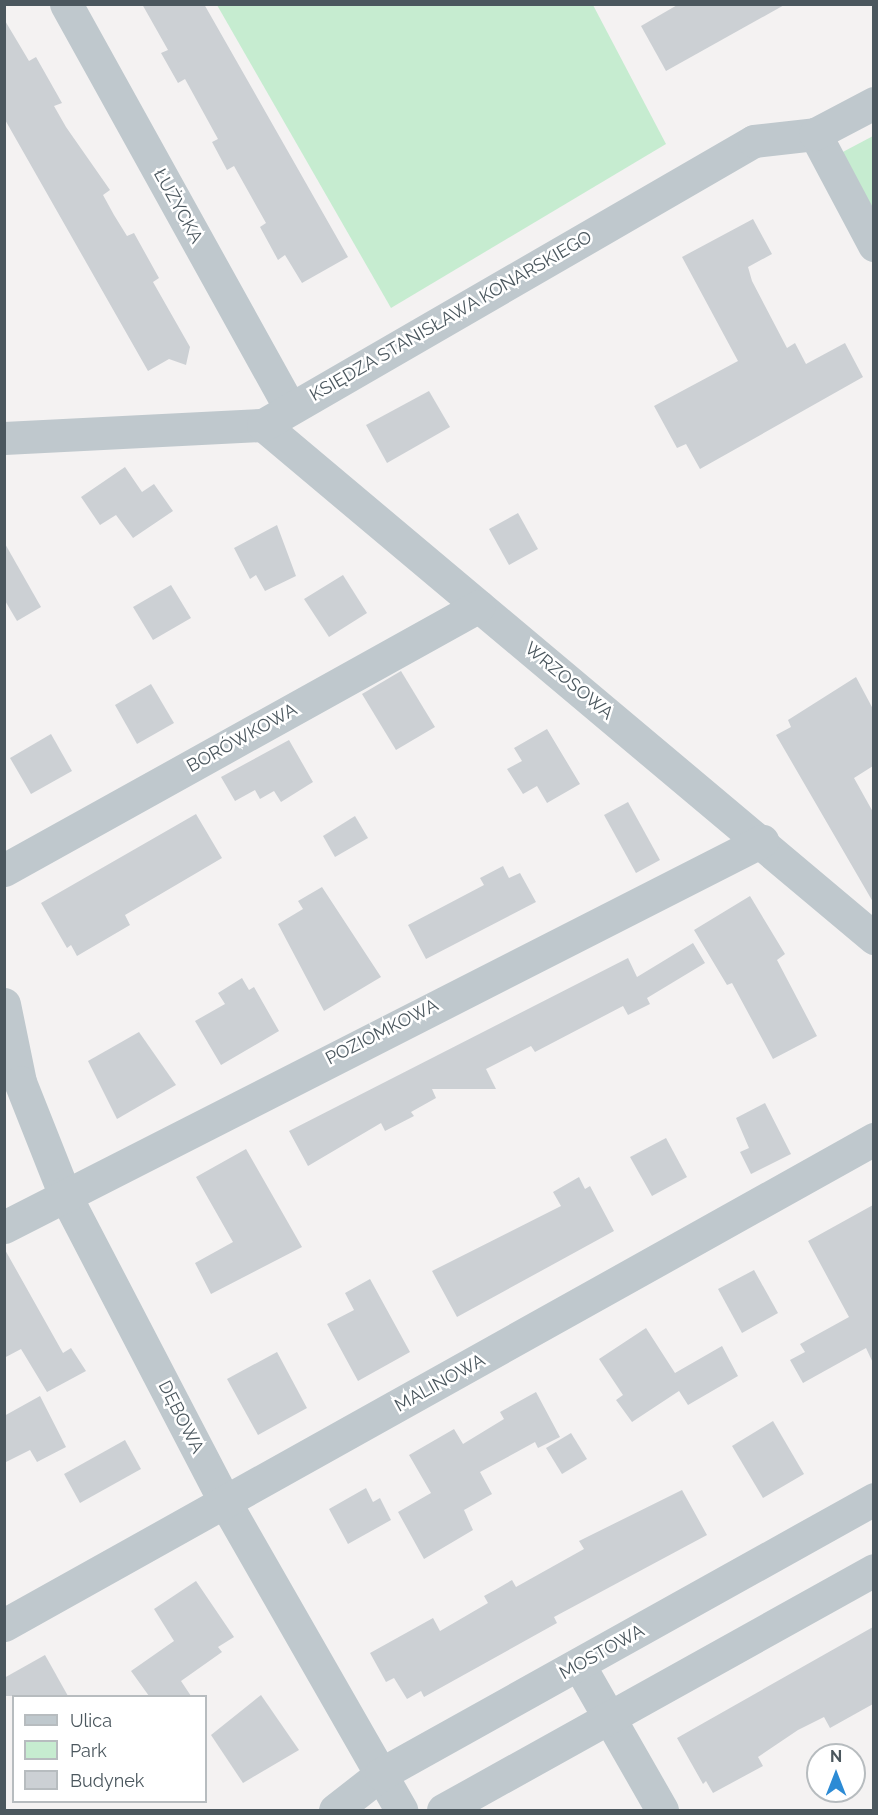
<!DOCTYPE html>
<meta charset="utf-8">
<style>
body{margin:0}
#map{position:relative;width:878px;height:1815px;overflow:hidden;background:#f4f2f2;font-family:Raleway,sans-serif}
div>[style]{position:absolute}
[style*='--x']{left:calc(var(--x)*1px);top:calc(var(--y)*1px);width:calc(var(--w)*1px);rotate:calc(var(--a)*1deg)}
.green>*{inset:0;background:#c6ecd0}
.building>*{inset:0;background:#ccd0d4}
.minor>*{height:33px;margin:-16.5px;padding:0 16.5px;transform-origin:16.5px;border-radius:16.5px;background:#bfc8cd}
span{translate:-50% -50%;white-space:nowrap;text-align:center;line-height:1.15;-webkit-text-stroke:5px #fff;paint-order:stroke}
.street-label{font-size:18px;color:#4b575e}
.frame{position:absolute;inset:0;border:6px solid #4b575e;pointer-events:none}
.legend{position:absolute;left:12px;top:1695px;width:195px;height:108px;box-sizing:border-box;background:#fff;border:2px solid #b7bcbf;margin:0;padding:8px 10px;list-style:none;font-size:18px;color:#4b575e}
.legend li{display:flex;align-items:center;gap:12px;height:30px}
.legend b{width:30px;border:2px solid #b7bcbf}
.north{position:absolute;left:806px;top:1743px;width:60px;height:60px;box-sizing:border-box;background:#fff;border:2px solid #b7bcbf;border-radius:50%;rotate:0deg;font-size:16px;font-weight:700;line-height:24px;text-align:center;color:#4b575e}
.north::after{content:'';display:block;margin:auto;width:21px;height:27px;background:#2c8bd5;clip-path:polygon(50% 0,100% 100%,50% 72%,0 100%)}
</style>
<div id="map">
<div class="green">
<i style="clip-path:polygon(217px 5px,593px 5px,666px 144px,391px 308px)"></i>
<i style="clip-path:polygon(873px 136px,873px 214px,839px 154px)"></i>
</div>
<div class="building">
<i style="clip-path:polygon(142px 4px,204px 4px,348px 257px,302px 283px,285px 255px,278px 260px,260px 227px,266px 223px,234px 166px,227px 170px,212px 142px,218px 139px,185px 79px,178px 83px,161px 53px,168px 50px)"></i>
<i style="clip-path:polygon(679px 4px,786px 4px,666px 71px,641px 26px)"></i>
<i style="clip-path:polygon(4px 19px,29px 61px,36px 57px,62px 103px,54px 106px,66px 127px,110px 190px,103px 195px,114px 215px,127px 236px,134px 233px,159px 278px,153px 282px,190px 347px,186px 365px,169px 359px,148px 371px,4px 118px)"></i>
<i style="clip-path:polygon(753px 219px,772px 254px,748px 267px,752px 281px,787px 348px,795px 343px,806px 364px,845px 343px,863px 377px,700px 469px,686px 444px,677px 448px,654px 406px,738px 361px,682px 257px)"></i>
<i style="clip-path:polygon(429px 391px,450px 427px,387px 463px,366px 425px)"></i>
<i style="clip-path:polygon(125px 467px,142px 492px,154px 484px,173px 511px,133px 538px,116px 515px,100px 525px,81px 497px)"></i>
<i style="clip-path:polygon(518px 513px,538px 549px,509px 565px,489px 529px)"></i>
<i style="clip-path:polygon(277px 525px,296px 576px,265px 591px,256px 575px,250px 579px,234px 548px)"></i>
<i style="clip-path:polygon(4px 542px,41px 607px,17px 621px,4px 599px)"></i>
<i style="clip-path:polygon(343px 575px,367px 613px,329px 637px,304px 599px)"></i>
<i style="clip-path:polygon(171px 585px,191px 618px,153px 640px,133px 607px)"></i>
<i style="clip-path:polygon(401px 671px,435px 727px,396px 750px,362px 694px)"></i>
<i style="clip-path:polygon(856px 677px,873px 709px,873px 766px,854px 778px,873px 812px,873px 902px,776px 735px,791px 727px,788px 720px)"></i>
<i style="clip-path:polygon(151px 684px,174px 723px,137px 744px,115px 705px)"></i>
<i style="clip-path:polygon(547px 729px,580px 784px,547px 803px,537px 786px,523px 794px,507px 769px,522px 761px,514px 748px)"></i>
<i style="clip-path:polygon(51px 734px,72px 771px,31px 794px,10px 758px)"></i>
<i style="clip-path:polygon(289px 740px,313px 782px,281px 802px,274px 791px,260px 799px,255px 790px,235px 801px,221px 777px)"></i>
<i style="clip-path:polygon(628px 802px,660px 860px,636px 873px,604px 815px)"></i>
<i style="clip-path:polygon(196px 814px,222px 858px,125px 915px,130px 925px,77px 956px,71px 945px,67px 948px,41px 903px)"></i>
<i style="clip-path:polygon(355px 816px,368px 838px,335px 857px,323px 836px)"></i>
<i style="clip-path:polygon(503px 866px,509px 878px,520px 873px,536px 902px,426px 959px,408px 925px,484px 885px,480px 878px)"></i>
<i style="clip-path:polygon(322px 887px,381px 977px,324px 1011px,278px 924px,303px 909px,298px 901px)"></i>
<i style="clip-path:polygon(750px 896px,785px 954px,777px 960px,817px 1036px,773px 1059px,732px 983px,727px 985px,694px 930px)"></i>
<i style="clip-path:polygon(693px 943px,705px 963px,647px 998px,650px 1004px,628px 1015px,623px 1006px,535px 1052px,531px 1046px,486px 1069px,496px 1089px,432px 1089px,436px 1098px,411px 1112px,414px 1116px,385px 1131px,381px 1123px,308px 1166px,289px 1131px,628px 958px,637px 977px)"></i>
<i style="clip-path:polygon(242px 978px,249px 990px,254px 987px,279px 1031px,221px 1065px,195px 1021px,225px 1004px,218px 993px)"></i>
<i style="clip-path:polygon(139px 1032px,176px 1085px,117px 1119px,88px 1061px)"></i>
<i style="clip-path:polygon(765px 1103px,791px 1154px,751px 1174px,740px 1152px,749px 1148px,736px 1118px)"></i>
<i style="clip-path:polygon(666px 1138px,687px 1177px,652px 1196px,630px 1157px)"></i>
<i style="clip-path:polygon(246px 1149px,302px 1247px,211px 1294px,195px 1263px,233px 1242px,196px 1177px)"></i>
<i style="clip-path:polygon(579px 1177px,585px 1189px,590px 1186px,614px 1231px,457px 1317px,432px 1271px,561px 1206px,553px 1192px)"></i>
<i style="clip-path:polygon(873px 1205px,873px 1363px,866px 1348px,803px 1383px,790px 1360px,805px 1352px,800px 1344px,849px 1317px,808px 1241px)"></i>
<i style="clip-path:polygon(4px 1248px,63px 1353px,71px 1348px,86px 1371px,47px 1392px,21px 1349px,4px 1358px)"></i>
<i style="clip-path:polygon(754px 1270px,778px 1313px,742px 1333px,718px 1289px)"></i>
<i style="clip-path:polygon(370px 1279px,410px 1352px,358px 1381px,327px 1324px,354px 1310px,345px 1293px)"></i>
<i style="clip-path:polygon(646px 1328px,675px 1373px,722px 1346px,738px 1376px,688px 1405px,679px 1391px,632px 1422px,616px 1400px,623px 1395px,599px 1359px)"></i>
<i style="clip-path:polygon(277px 1352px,307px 1408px,258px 1435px,227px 1379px)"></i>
<i style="clip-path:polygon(536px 1392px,560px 1437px,538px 1448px,535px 1442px,480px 1472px,492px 1494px,464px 1510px,473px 1530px,424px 1559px,398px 1512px,431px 1493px,409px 1455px,454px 1429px,463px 1444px,504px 1419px,500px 1412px)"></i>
<i style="clip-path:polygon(40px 1396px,66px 1447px,37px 1462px,30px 1450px,4px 1463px,4px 1416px)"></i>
<i style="clip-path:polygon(773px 1421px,804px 1474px,763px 1498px,732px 1446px)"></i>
<i style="clip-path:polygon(571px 1433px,587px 1459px,562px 1474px,546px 1448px)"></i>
<i style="clip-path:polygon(125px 1440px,141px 1469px,80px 1503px,64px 1474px)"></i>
<i style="clip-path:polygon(366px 1488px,373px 1502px,380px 1498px,391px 1520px,348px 1544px,329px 1509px)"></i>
<i style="clip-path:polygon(682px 1490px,707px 1535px,554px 1617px,557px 1623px,424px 1697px,421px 1691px,407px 1699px,394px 1678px,386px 1682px,370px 1653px,433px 1618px,440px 1631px,488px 1603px,484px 1596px,495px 1590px,512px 1580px,516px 1587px,584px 1549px,579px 1541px)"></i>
<i style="clip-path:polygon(196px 1581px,234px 1637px,218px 1647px,222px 1652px,181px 1681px,191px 1696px,149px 1696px,131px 1671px,174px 1641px,154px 1609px)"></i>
<i style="clip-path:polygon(873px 1627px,873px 1704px,830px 1728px,824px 1717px,798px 1730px,758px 1757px,763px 1766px,713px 1793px,706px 1781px,703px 1784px,677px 1738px)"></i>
<i style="clip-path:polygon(45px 1655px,68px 1696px,4px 1696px,4px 1678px)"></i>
<i style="clip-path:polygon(261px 1695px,299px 1750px,243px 1783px,211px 1735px)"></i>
</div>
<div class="minor">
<i style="--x:66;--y:4;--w:461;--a:61"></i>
<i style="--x:815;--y:134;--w:126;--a:62"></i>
<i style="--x:263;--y:425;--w:798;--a:40.02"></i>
<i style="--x:4;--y:438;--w:259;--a:-2.9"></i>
<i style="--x:263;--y:425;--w:567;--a:-30.05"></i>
<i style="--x:754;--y:141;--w:61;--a:-6.5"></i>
<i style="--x:815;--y:134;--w:67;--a:-27.7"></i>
<i style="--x:4;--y:870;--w:543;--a:-29.06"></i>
<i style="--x:4;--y:1004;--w:80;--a:78.4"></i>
<i style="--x:20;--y:1082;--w:119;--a:68.4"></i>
<i style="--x:64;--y:1193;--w:351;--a:62.5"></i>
<i style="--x:226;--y:1504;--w:353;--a:60.2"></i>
<i style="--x:4;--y:1227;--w:851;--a:-26.99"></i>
<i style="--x:4;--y:1625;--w:997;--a:-29.19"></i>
<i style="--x:579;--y:1665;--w:167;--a:60.2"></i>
<i style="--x:335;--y:1810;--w:58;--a:-38"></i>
<i style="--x:381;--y:1774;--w:565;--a:-29.15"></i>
<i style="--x:443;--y:1810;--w:493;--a:-29.1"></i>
</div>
<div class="street-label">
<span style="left:178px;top:206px;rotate:61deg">ŁUŻYCKA</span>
<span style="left:451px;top:316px;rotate:-30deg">KSIĘDZA STANISŁAWA KONARSKIEGO</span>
<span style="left:569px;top:681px;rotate:40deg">WRZOSOWA</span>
<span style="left:242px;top:738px;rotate:-29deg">BORÓWKOWA</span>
<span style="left:382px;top:1032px;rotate:-27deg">POZIOMKOWA</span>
<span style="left:440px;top:1383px;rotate:-29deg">MALINOWA</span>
<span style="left:181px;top:1417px;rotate:63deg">DĘBOWA</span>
<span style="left:602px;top:1652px;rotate:-29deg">MOSTOWA</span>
</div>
<div class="frame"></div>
<ul class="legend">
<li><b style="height:8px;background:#bfc8cd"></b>Ulica</li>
<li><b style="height:16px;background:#c6ecd0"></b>Park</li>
<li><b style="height:16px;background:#ccd0d4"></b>Budynek</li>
</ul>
<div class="north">N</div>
</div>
